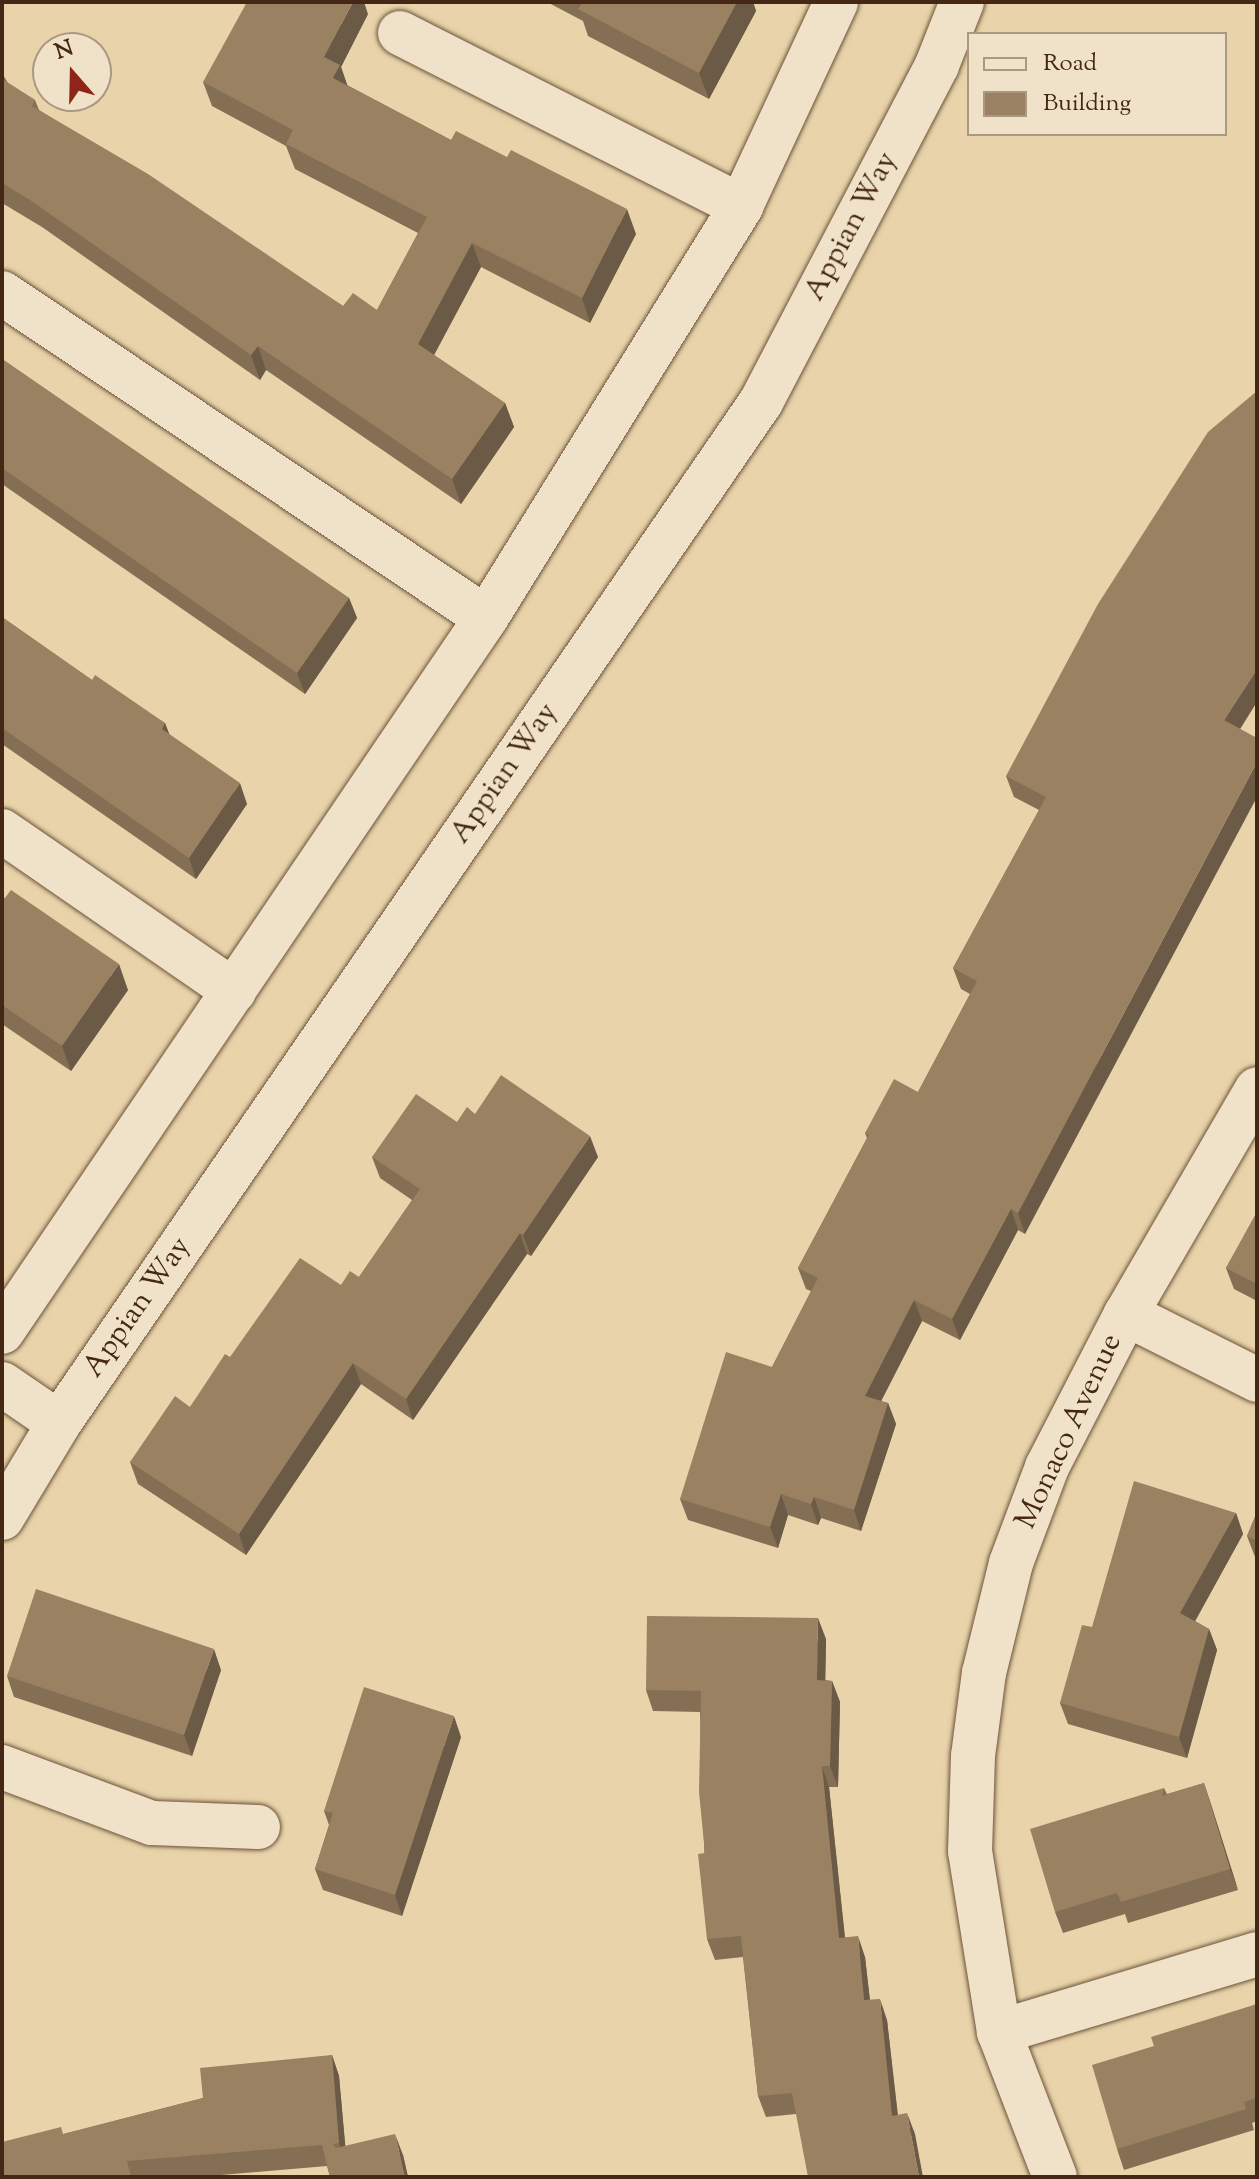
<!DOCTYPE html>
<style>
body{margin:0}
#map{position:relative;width:1259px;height:2179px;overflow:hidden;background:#e8d3aa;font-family:"Sorts Mill Goudy",serif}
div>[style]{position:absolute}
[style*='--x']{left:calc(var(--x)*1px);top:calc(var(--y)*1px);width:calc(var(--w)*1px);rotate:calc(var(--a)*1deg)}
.roads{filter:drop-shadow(0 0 2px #6d533a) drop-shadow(0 0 2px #6d533a)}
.minor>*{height:44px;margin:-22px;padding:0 22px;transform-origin:22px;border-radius:22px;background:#f0e2c8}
.wall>*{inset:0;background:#846f54}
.shaded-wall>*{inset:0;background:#6b5a45}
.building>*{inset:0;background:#998162}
span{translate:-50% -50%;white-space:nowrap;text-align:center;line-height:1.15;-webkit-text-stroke:7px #f0e2c8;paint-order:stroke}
.street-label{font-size:30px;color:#442815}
.frame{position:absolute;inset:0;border:4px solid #442815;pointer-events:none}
.legend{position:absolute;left:967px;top:32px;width:260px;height:104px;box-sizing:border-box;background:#f0e2c8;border:2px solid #ab9880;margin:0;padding:10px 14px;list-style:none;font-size:24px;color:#442815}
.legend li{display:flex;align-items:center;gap:16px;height:40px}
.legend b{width:40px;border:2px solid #ab9880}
.north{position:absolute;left:32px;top:32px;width:80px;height:80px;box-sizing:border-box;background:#f0e2c8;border:2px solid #ab9880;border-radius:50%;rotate:340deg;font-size:22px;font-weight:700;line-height:32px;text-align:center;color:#442815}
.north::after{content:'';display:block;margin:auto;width:28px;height:36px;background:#8f2418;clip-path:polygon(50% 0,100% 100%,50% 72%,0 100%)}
</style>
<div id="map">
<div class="roads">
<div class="minor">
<i style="--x:400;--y:33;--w:382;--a:26.9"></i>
<i style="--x:2;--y:293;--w:583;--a:33.88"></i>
<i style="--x:2;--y:831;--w:282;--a:34.6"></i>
<i style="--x:1126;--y:1314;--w:147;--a:26.7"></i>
<i style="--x:2;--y:1332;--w:863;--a:-55.87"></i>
<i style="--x:486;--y:618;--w:485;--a:-58.2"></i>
<i style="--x:741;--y:206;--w:225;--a:-65"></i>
<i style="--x:2;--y:1384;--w:69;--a:34.4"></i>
<i style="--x:2;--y:1518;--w:111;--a:-59"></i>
<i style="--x:59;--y:1423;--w:1239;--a:-55.49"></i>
<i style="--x:761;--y:402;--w:380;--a:-62.4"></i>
<i style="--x:937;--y:65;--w:68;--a:-68.4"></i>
<i style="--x:2;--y:1767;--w:160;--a:20.5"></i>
<i style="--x:152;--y:1823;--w:106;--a:2.2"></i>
<i style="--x:999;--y:2032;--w:270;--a:-16.8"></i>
<i style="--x:1055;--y:2177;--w:155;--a:-111.1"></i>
<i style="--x:999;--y:2032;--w:183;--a:-99.1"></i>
<i style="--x:970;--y:1851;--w:95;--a:-88.2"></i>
<i style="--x:973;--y:1756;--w:84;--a:-82.5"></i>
<i style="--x:984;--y:1673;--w:113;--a:-76.2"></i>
<i style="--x:1011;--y:1563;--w:103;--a:-69.4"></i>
<i style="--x:1047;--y:1467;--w:172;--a:-62.7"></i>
<i style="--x:1126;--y:1314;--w:260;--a:-59.8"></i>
</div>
</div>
<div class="wall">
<i style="clip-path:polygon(547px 2px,753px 2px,756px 11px,709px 99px,588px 36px,583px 21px)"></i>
<i style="clip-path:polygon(368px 14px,341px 67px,347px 85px,451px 140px,636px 234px,590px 323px,481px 267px,434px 355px,505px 403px,514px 427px,461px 504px,266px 370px,260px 380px,42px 227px,2px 203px,2px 73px,8px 83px,35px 100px,39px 110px,343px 306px,377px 310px,418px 233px,295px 169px,286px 146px,212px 106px,203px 82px)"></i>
<i style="clip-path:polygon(2px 359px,349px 598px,357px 618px,305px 694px,2px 484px)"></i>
<i style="clip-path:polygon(2px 617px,92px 680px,165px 723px,169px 734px,247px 804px,196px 879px,2px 744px)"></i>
<i style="clip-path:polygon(1240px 729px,1025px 1234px,1018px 1230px,960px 1340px,922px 1321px,881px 1401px,888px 1403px,896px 1424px,861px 1531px,821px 1518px,818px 1525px,788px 1515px,778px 1548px,688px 1520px,680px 1499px,772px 1367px,811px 1291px,806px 1289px,798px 1268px,867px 1138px,865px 1133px,918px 1092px,970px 994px,961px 989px,953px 968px,1039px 810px,1014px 797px,1006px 776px)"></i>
<i style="clip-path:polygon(2px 897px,128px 990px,71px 1071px,2px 1024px)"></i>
<i style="clip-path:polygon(475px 1114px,598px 1157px,531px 1256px,527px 1254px,413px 1420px,361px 1384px,246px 1555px,138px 1484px,130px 1462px,190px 1407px,230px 1357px,341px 1285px,359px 1277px,412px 1200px,380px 1178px,372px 1157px,457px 1122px)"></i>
<i style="clip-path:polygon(1257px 1212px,1257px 1301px,1234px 1289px,1226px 1268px)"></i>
<i style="clip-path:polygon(1257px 1512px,1257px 1558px,1255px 1557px,1247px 1536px)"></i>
<i style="clip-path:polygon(1236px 1513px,1243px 1534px,1195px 1621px,1209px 1629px,1217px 1650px,1187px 1758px,1068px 1724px,1060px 1703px,1092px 1627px)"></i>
<i style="clip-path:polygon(826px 1639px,825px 1680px,832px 1681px,840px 1702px,838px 1787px,829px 1787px,845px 1937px,865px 1957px,870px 2000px,887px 2020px,898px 2115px,915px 2134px,796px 2114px,766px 2117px,758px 2096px,743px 1957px,715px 1960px,707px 1939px,700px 1712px,653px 1711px,646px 1690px)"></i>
<i style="clip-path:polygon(221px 1670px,192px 1756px,14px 1697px,7px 1676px)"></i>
<i style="clip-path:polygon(461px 1737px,402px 1916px,323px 1890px,315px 1869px,329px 1825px,324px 1811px)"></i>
<i style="clip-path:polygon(1204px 1783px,1238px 1890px,1128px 1923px,1125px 1914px,1063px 1933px,1055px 1912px,1164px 1788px,1167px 1794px)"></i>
<i style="clip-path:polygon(1257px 2004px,1257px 2121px,1252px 2123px,1254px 2130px,1124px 2170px,1117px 2149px,1154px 2046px)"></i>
<i style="clip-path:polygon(332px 2055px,339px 2076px,345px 2146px,403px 2155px,408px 2177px,330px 2177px,327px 2166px,198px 2177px,2px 2177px,64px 2134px,203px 2098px)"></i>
</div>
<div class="shaded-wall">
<i style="clip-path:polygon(353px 2px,364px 2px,368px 14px,341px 67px,349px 90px,342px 102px,324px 57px)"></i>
<i style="clip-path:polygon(737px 2px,753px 2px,756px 11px,709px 99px,699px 73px)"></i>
<i style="clip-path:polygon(627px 209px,636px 234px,590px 323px,582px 298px)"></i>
<i style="clip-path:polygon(472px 243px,481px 267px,427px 368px,418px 344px)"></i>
<i style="clip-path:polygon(258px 346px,266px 370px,260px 380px,251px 355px)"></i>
<i style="clip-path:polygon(505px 403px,514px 427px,461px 504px,452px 479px)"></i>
<i style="clip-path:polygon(349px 598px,357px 618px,305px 694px,297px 673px)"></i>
<i style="clip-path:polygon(1257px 669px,1257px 702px,1232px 742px,1224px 720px)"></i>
<i style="clip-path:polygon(165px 723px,173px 744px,162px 729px)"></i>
<i style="clip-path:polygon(1257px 762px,1257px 797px,1025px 1234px,1018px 1213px)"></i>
<i style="clip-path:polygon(240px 783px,247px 804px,196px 879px,189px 858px)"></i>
<i style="clip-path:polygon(119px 964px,128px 990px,71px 1071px,62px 1046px)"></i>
<i style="clip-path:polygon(590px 1136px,598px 1157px,531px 1256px,523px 1235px)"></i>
<i style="clip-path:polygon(1011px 1209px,1018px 1230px,960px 1340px,952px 1319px)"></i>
<i style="clip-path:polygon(520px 1233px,527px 1254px,413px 1420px,406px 1399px)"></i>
<i style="clip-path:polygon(914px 1300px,922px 1321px,873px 1417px,865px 1396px)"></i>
<i style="clip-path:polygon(353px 1363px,361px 1384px,246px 1555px,239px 1534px)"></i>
<i style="clip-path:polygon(888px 1403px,896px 1424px,861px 1531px,854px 1510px)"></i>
<i style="clip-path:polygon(781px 1494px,788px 1515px,778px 1548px,770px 1527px)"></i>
<i style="clip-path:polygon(814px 1497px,821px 1518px,818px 1525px,811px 1504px)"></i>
<i style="clip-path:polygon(1236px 1513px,1243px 1534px,1188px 1634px,1180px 1613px)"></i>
<i style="clip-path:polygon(818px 1618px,826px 1639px,825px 1701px,817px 1680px)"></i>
<i style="clip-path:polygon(1209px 1629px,1217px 1650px,1187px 1758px,1179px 1737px)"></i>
<i style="clip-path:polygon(214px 1649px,221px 1670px,192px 1756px,184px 1735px)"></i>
<i style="clip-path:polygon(832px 1681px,840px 1702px,838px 1787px,830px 1766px)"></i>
<i style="clip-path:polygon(454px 1716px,461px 1737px,402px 1916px,395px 1895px)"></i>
<i style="clip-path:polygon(822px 1766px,829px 1787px,847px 1959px,839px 1938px)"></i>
<i style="clip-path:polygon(1204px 1783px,1211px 1804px,1238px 1890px,1230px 1869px)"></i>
<i style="clip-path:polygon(858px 1936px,865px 1957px,872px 2021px,864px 2000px)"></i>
<i style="clip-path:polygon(880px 1999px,887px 2020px,900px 2137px,892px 2116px)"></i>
<i style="clip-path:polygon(332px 2055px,339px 2076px,347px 2164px,339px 2143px)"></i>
<i style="clip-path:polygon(907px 2113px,915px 2134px,923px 2177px,919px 2177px)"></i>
<i style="clip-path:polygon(395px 2134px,403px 2155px,408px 2177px,405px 2177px)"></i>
</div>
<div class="building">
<i style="clip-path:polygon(247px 2px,353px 2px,324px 57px,340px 65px,333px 78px,451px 140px,456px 131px,507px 157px,511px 150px,627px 209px,582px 298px,472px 243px,418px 344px,505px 403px,452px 479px,258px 346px,251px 355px,33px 202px,2px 183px,2px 79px,35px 100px,32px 106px,148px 174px,343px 306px,353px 293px,377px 310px,427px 217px,286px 144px,293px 130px,203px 82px)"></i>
<i style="clip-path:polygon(583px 2px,737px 2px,699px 73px,578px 9px)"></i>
<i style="clip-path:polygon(2px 359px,349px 598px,297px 673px,2px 468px)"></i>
<i style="clip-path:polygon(1257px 391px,1257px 669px,1224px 720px,1257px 738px,1257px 762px,1018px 1213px,1011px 1209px,952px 1319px,914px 1300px,865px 1396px,888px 1403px,854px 1510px,814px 1497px,811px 1504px,781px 1494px,770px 1527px,680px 1499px,726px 1352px,772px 1367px,818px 1278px,798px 1268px,869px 1135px,865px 1133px,894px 1079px,918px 1092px,977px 981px,953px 968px,1046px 797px,1006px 776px,1098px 604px,1208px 432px)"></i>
<i style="clip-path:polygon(2px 617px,92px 680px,95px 675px,165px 723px,162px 729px,240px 783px,189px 858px,2px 728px)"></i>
<i style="clip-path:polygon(11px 890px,119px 964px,62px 1046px,2px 1005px,2px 897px,5px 898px)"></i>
<i style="clip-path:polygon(501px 1075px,590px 1136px,523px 1235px,520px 1233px,406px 1399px,353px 1363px,239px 1534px,130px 1462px,175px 1396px,190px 1407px,225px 1354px,230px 1357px,300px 1258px,341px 1285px,350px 1271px,359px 1277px,420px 1189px,372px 1157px,416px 1094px,457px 1122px,467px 1107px,475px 1114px)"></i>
<i style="clip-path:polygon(1257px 1212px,1257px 1284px,1226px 1268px)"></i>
<i style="clip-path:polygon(1134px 1481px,1236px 1513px,1180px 1613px,1209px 1629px,1179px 1737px,1060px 1703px,1082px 1625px,1092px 1627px)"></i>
<i style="clip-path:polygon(1257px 1512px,1257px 1541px,1247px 1536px)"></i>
<i style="clip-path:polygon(36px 1589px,214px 1649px,184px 1735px,7px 1676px)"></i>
<i style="clip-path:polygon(647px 1616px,818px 1618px,817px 1680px,832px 1681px,830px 1766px,822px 1766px,839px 1938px,858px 1936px,864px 2000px,880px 1999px,892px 2116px,907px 2113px,919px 2177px,808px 2177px,792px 2093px,758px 2096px,741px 1936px,707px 1939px,698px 1854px,705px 1853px,699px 1792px,701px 1691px,646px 1690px)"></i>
<i style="clip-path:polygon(364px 1687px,454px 1716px,395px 1895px,315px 1869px,333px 1813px,324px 1811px)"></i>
<i style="clip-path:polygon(1204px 1783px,1230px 1869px,1121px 1902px,1117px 1893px,1055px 1912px,1030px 1829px,1164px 1788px,1162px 1796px)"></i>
<i style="clip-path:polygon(1257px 2004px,1257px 2098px,1244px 2102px,1246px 2109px,1117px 2149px,1092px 2065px,1154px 2046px,1151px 2037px)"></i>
<i style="clip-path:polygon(332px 2055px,339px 2143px,333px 2144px,336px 2148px,395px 2134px,405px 2177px,330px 2177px,322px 2145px,127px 2161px,131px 2177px,2px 2177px,2px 2142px,61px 2127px,63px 2134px,203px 2098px,200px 2068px)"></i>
</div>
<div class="street-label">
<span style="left:852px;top:227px;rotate:-62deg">Appian Way</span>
<span style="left:505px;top:774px;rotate:-55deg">Appian Way</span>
<span style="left:138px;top:1308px;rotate:-55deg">Appian Way</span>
<span style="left:1070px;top:1432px;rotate:-65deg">Monaco Avenue</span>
</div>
<div class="frame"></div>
<ul class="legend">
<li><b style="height:10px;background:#f0e2c8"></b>Road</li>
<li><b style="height:22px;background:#998162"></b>Building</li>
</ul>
<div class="north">N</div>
</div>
